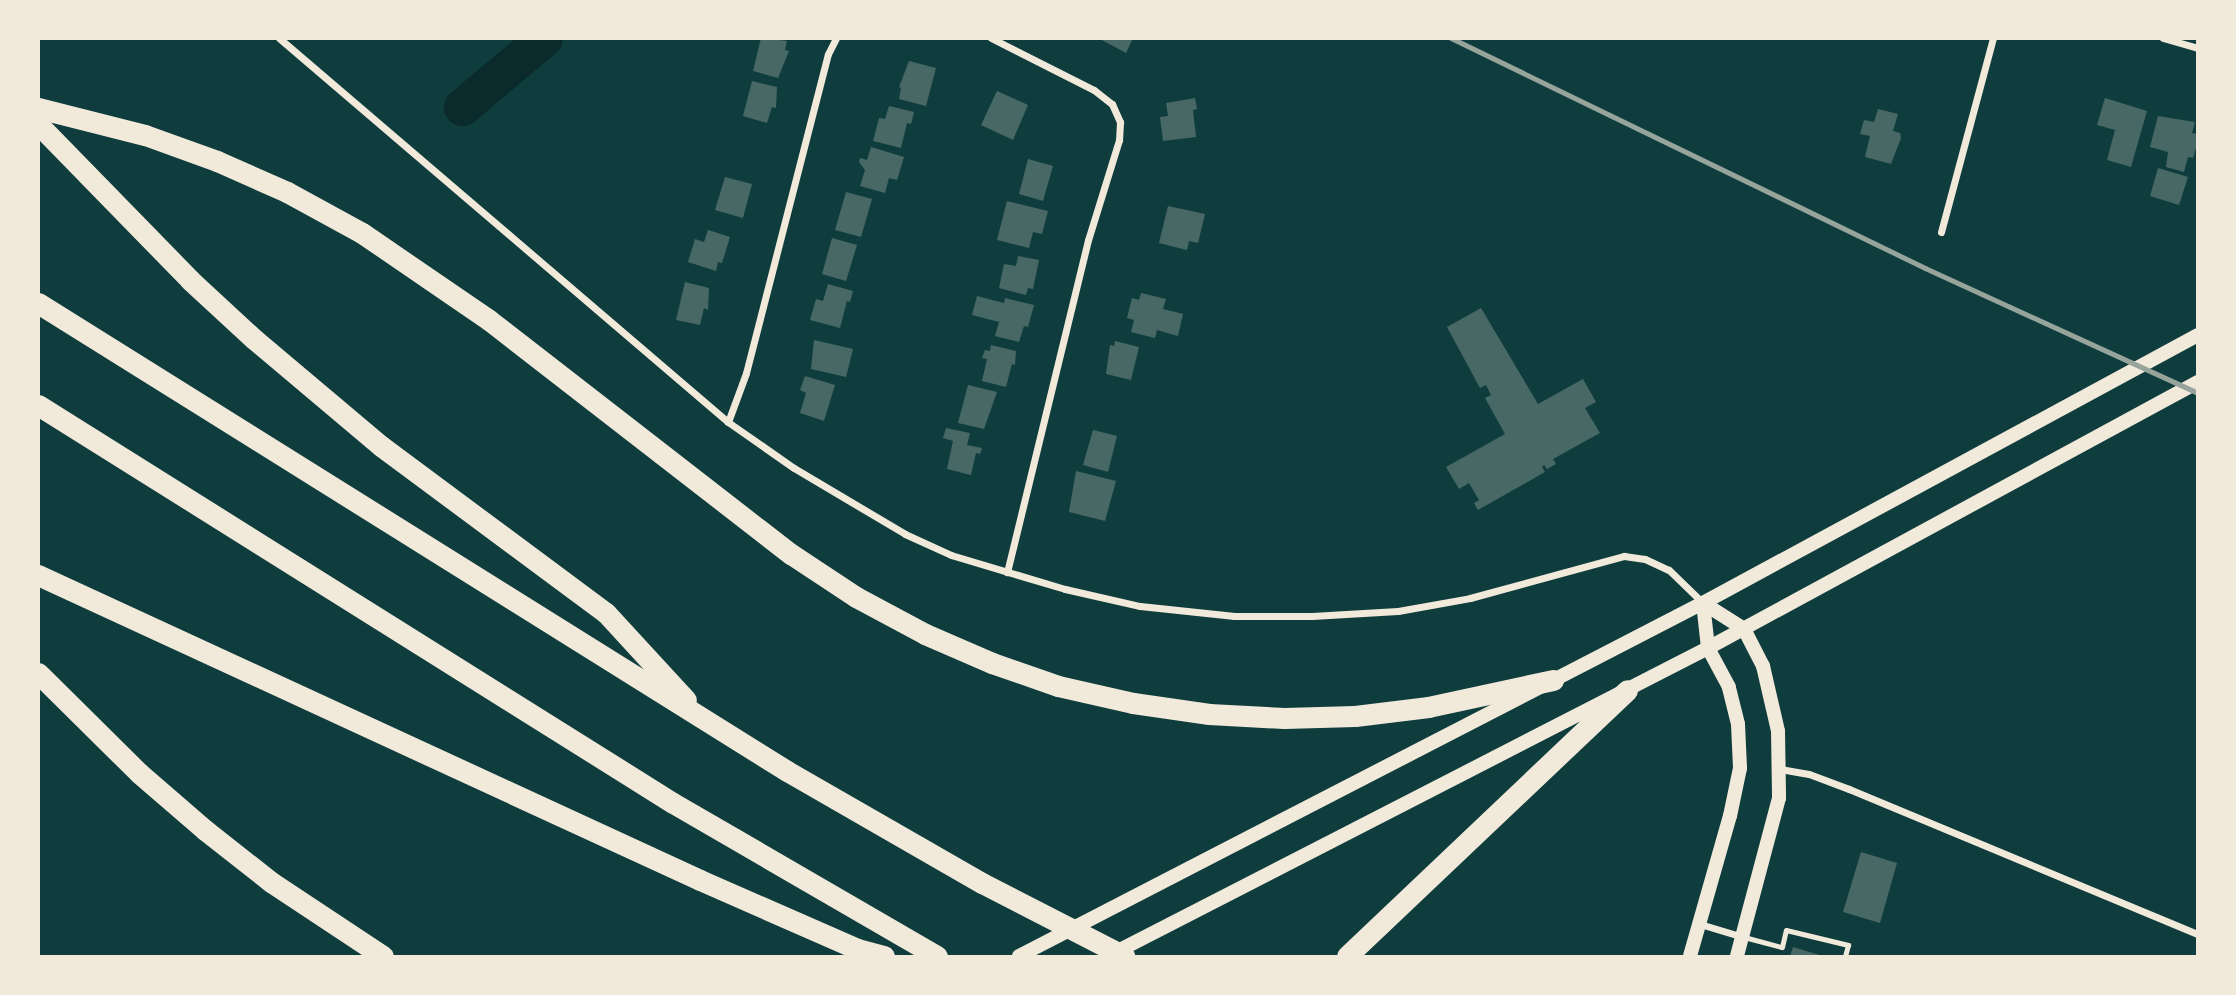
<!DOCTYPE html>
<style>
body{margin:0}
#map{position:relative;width:2236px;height:995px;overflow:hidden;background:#0f3d3e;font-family:"PT Sans",sans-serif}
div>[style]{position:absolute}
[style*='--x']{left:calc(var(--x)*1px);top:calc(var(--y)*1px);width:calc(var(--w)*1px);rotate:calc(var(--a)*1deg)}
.river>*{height:37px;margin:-18.5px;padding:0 18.5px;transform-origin:18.5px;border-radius:18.5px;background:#0a2a2b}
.building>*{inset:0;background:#486865}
.service>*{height:5px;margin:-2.5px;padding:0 2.5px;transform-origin:2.5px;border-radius:2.5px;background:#f1e9da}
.minor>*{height:7px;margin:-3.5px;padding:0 3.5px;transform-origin:3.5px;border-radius:3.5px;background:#f1e9da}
.secondary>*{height:14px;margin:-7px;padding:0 7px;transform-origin:7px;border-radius:7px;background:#f1e9da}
.motorway>*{height:21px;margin:-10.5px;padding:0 10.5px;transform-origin:10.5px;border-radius:10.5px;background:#f1e9da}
.rail>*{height:5px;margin:-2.5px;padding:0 2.5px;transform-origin:2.5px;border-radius:2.5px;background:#97a49c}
span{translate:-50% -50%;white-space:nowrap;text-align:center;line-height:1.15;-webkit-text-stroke:7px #f1e9da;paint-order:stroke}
.frame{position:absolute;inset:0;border:40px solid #f1e9da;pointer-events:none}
</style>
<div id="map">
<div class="river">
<i style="--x:462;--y:107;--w:107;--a:-40.1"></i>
</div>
<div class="building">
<i style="clip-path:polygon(761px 38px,787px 41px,785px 50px,789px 51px,778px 78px,753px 71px)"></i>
<i style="clip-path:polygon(1098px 38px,1133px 38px,1126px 53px)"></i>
<i style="clip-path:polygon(909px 61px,936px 68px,926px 106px,899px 99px,901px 88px,899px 87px)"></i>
<i style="clip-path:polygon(752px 81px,777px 87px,776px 108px,772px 107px,767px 123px,743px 116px)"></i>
<i style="clip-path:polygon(997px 91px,1028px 105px,1013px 140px,981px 125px)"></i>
<i style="clip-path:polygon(1195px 98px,1197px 109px,1193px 110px,1196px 137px,1163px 141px,1160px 117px,1168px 116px,1166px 103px)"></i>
<i style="clip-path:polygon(2105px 98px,2147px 111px,2131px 167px,2107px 160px,2115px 130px,2097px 125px)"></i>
<i style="clip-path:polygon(889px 106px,914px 112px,911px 124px,907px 123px,901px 148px,873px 141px,879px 118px,885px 119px)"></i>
<i style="clip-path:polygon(1878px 109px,1898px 114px,1893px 131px,1900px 133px,1901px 138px,1891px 164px,1865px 157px,1870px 136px,1860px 134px,1864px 120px,1874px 122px)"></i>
<i style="clip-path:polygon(2158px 116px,2195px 122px,2192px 133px,2198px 134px,2198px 141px,2193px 158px,2188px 157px,2184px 172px,2166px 167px,2168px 152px,2150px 147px)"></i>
<i style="clip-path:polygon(871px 147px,904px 157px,897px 180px,889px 178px,885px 193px,860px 186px,865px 170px,859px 162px,860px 158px,867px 160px)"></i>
<i style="clip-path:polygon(1028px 159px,1053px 166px,1043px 201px,1019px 194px)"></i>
<i style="clip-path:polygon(2158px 168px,2188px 177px,2179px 205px,2150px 196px)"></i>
<i style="clip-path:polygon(725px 177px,752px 184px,743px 218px,715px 210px)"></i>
<i style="clip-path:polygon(846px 192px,872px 199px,861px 237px,835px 230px)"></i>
<i style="clip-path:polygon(1007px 201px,1048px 211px,1042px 234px,1033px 232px,1029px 248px,997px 240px)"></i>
<i style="clip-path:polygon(1168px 206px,1205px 214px,1198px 243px,1189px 241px,1187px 250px,1159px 243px)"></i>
<i style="clip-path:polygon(708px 230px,730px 237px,722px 263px,718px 262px,716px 271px,688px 262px,695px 239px,704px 242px)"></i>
<i style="clip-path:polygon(832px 238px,857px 245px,846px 281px,822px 274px)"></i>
<i style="clip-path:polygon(1018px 256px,1039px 260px,1033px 289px,1028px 288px,1026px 295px,999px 288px,1004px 264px,1016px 266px)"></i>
<i style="clip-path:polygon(685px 282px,709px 288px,708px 310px,704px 308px,700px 325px,676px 320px)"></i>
<i style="clip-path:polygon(828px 284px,853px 291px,850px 302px,847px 301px,840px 328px,810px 320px,816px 299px,823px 301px)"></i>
<i style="clip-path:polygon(1141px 293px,1166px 299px,1163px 309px,1183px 314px,1178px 336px,1157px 330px,1155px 338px,1131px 332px,1134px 320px,1127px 318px,1132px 298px,1139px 300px)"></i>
<i style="clip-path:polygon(977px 296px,1004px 303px,1005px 298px,1034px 305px,1028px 327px,1024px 326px,1019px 342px,995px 336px,999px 322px,972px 315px)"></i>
<i style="clip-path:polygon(1481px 308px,1538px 404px,1583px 379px,1596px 402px,1585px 408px,1600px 433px,1553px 459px,1556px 464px,1547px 469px,1544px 465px,1542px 467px,1545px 472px,1478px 510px,1474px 503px,1479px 500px,1469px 483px,1459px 489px,1446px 467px,1505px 434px,1485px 398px,1491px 395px,1486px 385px,1480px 388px,1447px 327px)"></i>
<i style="clip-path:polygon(814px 340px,853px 349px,846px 377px,811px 369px)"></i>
<i style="clip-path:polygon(1115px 341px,1139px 347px,1131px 380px,1106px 374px,1110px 345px,1114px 346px)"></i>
<i style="clip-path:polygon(991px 345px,1016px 351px,1015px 365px,1012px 364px,1006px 387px,982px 381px,987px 359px,982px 358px,985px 350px,990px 351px)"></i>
<i style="clip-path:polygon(805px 376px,835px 385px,824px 421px,800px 413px,806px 393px,800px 390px)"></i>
<i style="clip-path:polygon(968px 385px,997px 392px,984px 429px,958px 423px)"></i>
<i style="clip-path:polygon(946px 428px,970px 433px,967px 445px,982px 448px,980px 454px,976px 453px,971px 475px,947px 469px,953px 441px,943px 438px)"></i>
<i style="clip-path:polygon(1093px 430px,1117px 436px,1108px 472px,1083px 465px)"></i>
<i style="clip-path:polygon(1076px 471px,1116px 481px,1105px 521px,1069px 512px)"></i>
<i style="clip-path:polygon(1861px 852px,1897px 863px,1880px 923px,1843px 912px)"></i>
<i style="clip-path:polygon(1793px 947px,1823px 956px,1790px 956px)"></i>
</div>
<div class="service">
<i style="--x:1744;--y:937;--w:39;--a:15"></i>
<i style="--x:1782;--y:947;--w:17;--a:-77"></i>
<i style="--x:1786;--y:930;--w:64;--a:13.6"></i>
<i style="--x:1848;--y:945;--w:11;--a:105"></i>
</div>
<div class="minor">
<i style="--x:279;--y:38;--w:591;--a:40.54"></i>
<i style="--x:728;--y:422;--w:80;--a:34.9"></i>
<i style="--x:794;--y:468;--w:129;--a:30.7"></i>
<i style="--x:905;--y:534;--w:51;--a:24.5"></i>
<i style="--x:951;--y:555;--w:119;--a:16.6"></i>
<i style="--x:1065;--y:589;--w:77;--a:12.8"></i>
<i style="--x:1140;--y:606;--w:95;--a:6.1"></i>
<i style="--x:1234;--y:616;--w:78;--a:0"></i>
<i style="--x:1312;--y:616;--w:86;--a:-3.3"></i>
<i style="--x:1398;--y:611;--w:73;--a:-10.2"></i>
<i style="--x:1470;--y:598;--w:160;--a:-15.3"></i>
<i style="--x:1624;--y:556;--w:21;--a:8"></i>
<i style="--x:1645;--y:559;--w:26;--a:25"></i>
<i style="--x:1669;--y:570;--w:47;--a:44.1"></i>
<i style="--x:991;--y:38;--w:115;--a:26.8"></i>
<i style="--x:1094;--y:90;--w:23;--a:38"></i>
<i style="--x:1112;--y:104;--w:20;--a:66"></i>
<i style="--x:1120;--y:122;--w:18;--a:93"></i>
<i style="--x:1119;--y:140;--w:105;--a:107.2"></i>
<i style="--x:1088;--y:240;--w:342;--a:103.7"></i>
<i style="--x:2163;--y:38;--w:36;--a:16"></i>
<i style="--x:1941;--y:232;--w:201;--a:-75"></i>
<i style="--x:728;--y:422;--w:52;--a:-69.8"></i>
<i style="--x:746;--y:373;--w:329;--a:-75.6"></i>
<i style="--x:828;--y:54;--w:18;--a:-63"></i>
<i style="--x:1780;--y:769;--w:29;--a:10"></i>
<i style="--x:1809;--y:774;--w:43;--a:20.6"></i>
<i style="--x:1849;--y:789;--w:378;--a:22.6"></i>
<i style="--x:1700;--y:924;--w:45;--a:16.8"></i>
</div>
<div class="secondary">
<i style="--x:1703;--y:603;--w:49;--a:32.4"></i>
<i style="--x:1744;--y:629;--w:42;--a:62.8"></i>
<i style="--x:1763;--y:666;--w:67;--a:77"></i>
<i style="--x:1778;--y:731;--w:67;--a:89.1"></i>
<i style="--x:1779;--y:798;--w:163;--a:104.9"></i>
<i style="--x:1112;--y:954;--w:670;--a:-27.18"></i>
<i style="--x:1708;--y:648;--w:558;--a:-28.5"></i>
<i style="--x:1019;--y:956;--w:770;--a:-27.3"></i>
<i style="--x:1703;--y:603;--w:563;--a:-28.43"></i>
<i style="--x:1690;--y:956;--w:146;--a:-74.1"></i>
<i style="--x:1730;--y:816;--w:49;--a:-78.2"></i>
<i style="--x:1740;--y:768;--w:44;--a:-92.6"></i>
<i style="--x:1738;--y:724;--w:38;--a:-104"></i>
<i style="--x:1729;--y:687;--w:44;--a:-118.3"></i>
<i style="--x:1708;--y:648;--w:45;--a:-96.3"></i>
</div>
<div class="motorway">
<i style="--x:38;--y:108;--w:110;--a:14.2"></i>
<i style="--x:145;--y:135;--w:77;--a:19.9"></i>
<i style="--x:217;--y:161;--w:77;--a:23.9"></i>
<i style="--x:287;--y:192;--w:85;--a:28.7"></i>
<i style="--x:362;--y:233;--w:154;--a:34.4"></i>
<i style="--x:489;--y:320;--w:382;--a:37.8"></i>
<i style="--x:791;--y:554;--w:78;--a:33.5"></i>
<i style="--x:856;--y:597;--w:78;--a:28.2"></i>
<i style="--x:925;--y:634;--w:73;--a:23.4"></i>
<i style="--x:992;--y:663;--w:70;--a:19.2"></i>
<i style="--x:1058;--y:686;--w:77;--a:12.8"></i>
<i style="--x:1133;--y:703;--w:77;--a:8.2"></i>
<i style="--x:1209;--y:714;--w:75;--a:3.1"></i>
<i style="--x:1284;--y:718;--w:71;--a:-1.6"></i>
<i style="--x:1355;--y:716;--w:74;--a:-7"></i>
<i style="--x:1428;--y:707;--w:128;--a:-12.2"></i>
<i style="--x:38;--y:124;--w:218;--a:45.7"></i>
<i style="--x:190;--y:280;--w:87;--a:42.7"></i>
<i style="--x:254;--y:339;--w:166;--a:40.1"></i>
<i style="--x:381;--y:446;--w:280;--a:36.6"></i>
<i style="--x:606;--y:613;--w:118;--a:47.4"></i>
<i style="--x:38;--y:303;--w:883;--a:32"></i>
<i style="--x:787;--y:771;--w:225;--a:29.9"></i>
<i style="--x:982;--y:883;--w:160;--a:27.2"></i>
<i style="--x:38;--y:405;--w:749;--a:32.08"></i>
<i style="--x:673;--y:803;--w:305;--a:30.1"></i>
<i style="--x:38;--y:575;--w:729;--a:24.74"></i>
<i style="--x:700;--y:880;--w:171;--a:23.7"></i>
<i style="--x:857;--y:949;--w:28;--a:15"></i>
<i style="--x:38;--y:673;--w:142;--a:44.7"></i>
<i style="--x:139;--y:773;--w:87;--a:40.8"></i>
<i style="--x:205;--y:830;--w:84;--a:38.2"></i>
<i style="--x:271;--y:882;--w:134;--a:33.5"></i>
<i style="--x:1347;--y:956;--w:386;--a:-43.5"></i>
</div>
<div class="rail">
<i style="--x:1451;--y:38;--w:527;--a:25.88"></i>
<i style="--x:1925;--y:268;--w:300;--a:24.6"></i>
</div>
<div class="frame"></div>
</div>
